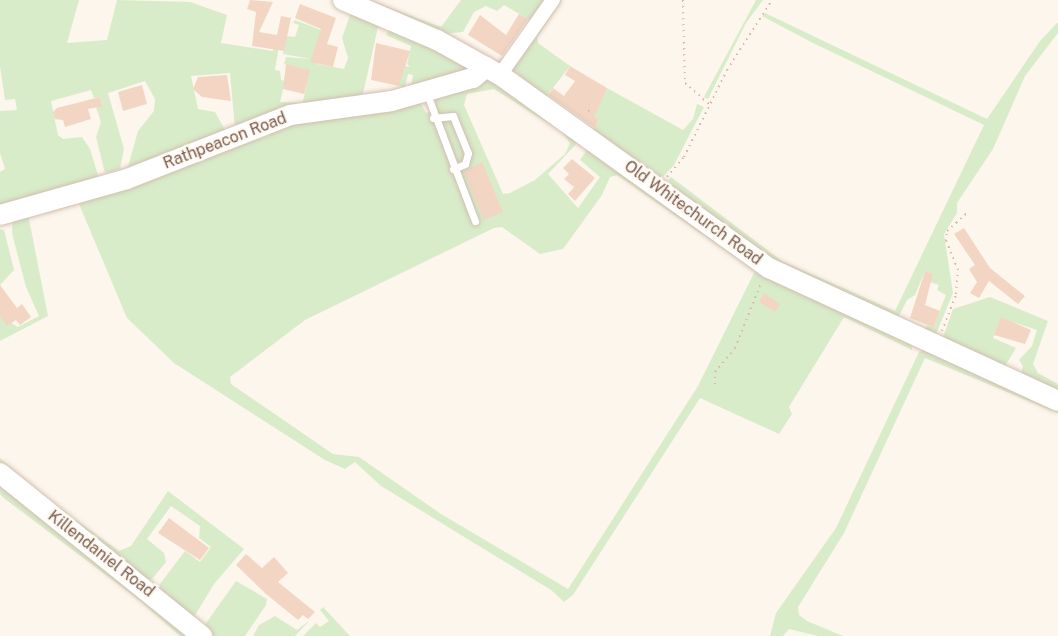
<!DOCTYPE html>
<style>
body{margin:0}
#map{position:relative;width:1058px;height:636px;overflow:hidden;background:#fdf6ec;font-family:"Public Sans",sans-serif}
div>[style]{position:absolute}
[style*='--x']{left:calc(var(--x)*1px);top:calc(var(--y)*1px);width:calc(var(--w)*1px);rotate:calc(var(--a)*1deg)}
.green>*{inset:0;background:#d8ecc9}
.building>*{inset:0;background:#f3d5c3}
.path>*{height:2px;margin-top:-1px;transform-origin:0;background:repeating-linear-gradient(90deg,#d9b8a5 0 1.5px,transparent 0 6px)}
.roads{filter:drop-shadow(0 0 2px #d1beb0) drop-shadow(0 0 2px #d1beb0)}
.lane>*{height:7px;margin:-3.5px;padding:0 3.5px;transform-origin:3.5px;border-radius:3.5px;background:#fff}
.street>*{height:14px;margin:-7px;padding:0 7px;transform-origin:7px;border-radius:7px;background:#fff}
.secondary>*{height:20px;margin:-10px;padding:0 10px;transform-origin:10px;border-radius:10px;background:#fff}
span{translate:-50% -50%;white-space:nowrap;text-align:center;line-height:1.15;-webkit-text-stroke:4.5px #fffaf3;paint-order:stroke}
.street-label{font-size:16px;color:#7a5c4d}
</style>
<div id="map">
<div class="green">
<i style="clip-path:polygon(0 0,79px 0,67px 43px,107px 40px,117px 0,190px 2px,227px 15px,221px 43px,273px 51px,277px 35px,295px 37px,299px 25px,293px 23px,295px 20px,321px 30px,317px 64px,344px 69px,348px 58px,342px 38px,350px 15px,347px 10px,382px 25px,378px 27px,362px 98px,308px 106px,303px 102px,307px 80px,300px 74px,302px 68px,284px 64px,286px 57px,311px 59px,283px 54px,284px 47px,279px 46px,275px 70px,280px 71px,281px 80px,285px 81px,280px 102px,298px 103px,294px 107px,235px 129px,230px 73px,191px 76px,198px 109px,215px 112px,226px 132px,127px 170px,138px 131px,154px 111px,155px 99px,145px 81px,108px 93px,124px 149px,120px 169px,105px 173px,96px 137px,101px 122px,96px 107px,103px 105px,100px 97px,94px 98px,91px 90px,51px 101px,58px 135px,63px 139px,82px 137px,90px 149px,98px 175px,95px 183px,0 212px,0 172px,5px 169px,0 153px,0 111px,17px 110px,15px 99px,5px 100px,0 66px)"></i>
<i style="clip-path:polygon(356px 0,369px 0,441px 27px,461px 0,548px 0,531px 21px,504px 5px,497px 11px,486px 6px,474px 12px,463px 32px,441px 34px)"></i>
<i style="clip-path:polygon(558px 0,562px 0,537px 37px,538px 43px,570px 66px,546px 97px,511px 69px)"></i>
<i style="clip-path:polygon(756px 0,763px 0,746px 23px,708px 99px,704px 97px)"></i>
<i style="clip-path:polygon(765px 13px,987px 119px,1040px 41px,1058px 22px,1058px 33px,1025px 76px,993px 149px,957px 203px,957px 213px,944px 234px,953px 293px,936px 334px,924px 331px,927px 325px,933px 327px,946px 295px,937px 290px,939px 285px,930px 282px,933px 274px,925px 271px,915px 295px,907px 300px,896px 322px,795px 276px,666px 184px,671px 177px,782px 261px,895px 311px,984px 125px,811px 42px,762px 16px)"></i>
<i style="clip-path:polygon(392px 26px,471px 70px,410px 91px,413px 75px,408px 74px,405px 87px,399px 86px,402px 71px,387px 62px,410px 67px,407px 64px,411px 46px,386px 35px)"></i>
<i style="clip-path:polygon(evenodd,486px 79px,495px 79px,580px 140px,548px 174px,578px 208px,600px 177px,580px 160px,589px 147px,912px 346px,912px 350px,844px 317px,789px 407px,792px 414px,779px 434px,700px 398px,573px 595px,564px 602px,551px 590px,381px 486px,355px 462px,345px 469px,325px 460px,174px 363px,127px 318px,79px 204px,169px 168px,269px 136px,268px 130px,282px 121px,419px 99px,426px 113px,435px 109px,436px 96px,486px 79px,494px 89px,562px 132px,570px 143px,565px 154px,535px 180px,510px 193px,503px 194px,464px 105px,467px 94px,494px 89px,486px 79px,617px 175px,755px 271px,698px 386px,568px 589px,441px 514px,359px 457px,333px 454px,231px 384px,230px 377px,305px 320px,494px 228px,502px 227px,540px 254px,563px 249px,602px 195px,610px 177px,617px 175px)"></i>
<i style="clip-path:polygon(607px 88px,683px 130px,693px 119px,697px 104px,704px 107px,674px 165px,662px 178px,587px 125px,594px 129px,599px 121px,592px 116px)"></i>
<i style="clip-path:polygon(70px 203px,71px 206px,60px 209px,28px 214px,48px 316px,0 341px,0 316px,18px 327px,39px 316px,26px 287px,12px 233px,13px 215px)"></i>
<i style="clip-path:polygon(0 229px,4px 230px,14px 270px,0 285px)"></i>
<i style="clip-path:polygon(990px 297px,1048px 321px,1033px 364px,1038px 373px,1058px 384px,1058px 395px,1020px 378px,1023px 366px,1019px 360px,1032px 346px,1037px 330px,1001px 318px,993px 338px,1016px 348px,1004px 368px,942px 340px,953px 309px)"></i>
<i style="clip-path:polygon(926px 349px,1058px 407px,1058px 413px,925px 358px,844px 533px,798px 607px,799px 615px,807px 621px,843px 636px,818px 636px,789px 629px,783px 636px,770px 636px,776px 613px,836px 528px,919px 352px)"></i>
<i style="clip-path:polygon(0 458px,37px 492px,119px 551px,131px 546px,168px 491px,244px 549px,214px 584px,194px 617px,160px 590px,160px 584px,185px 551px,200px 562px,211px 547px,199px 538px,200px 526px,171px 506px,147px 539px,164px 553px,166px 562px,152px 579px,144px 579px,0 466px)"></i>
<i style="clip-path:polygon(0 480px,196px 636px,180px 636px,139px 600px,5px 499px,0 494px)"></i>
<i style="clip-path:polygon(236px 581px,267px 599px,266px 605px,245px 636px,210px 636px,204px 626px)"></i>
<i style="clip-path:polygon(323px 607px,350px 636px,303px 636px,316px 623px,320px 627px,329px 621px,320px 610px)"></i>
<i style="clip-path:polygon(275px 616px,297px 630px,310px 620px,295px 636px,253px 636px,259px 625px)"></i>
</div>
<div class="building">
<i style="clip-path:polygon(250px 0,273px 2px,259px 32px,277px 35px,281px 16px,291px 18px,284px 51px,252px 46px,256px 12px,247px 9px)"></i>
<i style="clip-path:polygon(300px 4px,336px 18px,327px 44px,338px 47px,333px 67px,310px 62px,321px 29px,295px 18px)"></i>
<i style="clip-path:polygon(519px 14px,528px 19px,502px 56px,468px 35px,480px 15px,506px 35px)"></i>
<i style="clip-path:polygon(376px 43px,410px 51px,399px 86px,371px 80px)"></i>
<i style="clip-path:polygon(286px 64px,310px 70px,304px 94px,283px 89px)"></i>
<i style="clip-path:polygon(570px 66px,607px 88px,594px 117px,599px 120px,595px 128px,548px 95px,553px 88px,564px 96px,575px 81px,565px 75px)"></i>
<i style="clip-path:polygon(227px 75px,231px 101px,202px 97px,193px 89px,198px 77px)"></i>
<i style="clip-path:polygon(142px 85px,147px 104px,123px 111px,118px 92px)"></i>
<i style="clip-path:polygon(100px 97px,103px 106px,88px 109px,91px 119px,65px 127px,63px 120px,55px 119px,53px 112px,57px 108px)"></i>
<i style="clip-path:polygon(572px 159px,595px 178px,575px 201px,568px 194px,574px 187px,564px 179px,569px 174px,563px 168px)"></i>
<i style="clip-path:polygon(482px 162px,503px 212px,484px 220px,464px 171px)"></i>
<i style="clip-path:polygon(964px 228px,990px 268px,1025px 296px,1018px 304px,989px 281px,979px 298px,970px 293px,977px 282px,969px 269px,975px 265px,954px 234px)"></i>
<i style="clip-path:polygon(925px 271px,933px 274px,925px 305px,940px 311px,933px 327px,910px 318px)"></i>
<i style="clip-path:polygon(0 285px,17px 308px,22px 304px,31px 317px,20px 325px,16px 320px,7px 326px,0 316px)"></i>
<i style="clip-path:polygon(764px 293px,780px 304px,775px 312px,759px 302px)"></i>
<i style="clip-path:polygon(1001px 317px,1031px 330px,1025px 344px,994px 335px)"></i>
<i style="clip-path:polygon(169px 518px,209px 548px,200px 560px,158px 533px)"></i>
<i style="clip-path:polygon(246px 554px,262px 568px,274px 557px,288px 573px,278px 582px,315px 612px,308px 619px,303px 615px,298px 620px,266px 594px,236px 565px)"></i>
</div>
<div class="path">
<i style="--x:683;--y:0;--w:83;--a:88.6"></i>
<i style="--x:685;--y:83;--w:33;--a:41"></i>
<i style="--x:588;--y:111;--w:6;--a:9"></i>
<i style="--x:667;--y:177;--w:26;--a:-50"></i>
<i style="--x:684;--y:157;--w:97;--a:-63.7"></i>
<i style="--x:727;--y:70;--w:83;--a:-57.3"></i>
<i style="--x:942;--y:331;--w:40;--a:-69"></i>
<i style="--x:956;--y:294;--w:24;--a:-85"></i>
<i style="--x:958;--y:270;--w:31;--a:-112"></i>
<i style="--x:946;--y:241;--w:10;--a:-84"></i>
<i style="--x:947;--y:231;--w:30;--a:-42"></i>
<i style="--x:715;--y:384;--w:12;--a:-90"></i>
<i style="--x:715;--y:372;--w:31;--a:-50"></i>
<i style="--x:735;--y:348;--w:72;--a:-68.1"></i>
</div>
<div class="roads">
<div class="lane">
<i style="--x:427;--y:94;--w:136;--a:69.3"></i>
<i style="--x:433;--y:118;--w:20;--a:-6"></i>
<i style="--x:453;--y:116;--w:40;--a:68"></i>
<i style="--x:468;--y:153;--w:11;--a:105"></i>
<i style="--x:465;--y:164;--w:13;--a:157"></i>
</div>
<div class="street">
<i style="--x:500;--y:75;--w:92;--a:-54.8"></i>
</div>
<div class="secondary">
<i style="--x:343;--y:0;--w:102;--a:23.1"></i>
<i style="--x:437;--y:40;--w:72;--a:29.1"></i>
<i style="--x:500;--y:75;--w:331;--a:35.7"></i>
<i style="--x:769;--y:268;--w:318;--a:24.7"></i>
<i style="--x:0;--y:215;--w:132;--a:-15.8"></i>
<i style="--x:127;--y:179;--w:175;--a:-21.4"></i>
<i style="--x:290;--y:115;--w:103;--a:-7.8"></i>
<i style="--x:392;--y:101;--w:84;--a:-15.9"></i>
<i style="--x:473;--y:78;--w:17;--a:-40"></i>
<i style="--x:0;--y:473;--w:260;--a:38.9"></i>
</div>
</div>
<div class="street-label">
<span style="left:225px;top:141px;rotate:-21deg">Rathpeacon Road</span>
<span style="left:693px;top:213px;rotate:36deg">Old Whitechurch Road</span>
<span style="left:101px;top:554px;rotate:38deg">Killendaniel Road</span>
</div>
</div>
